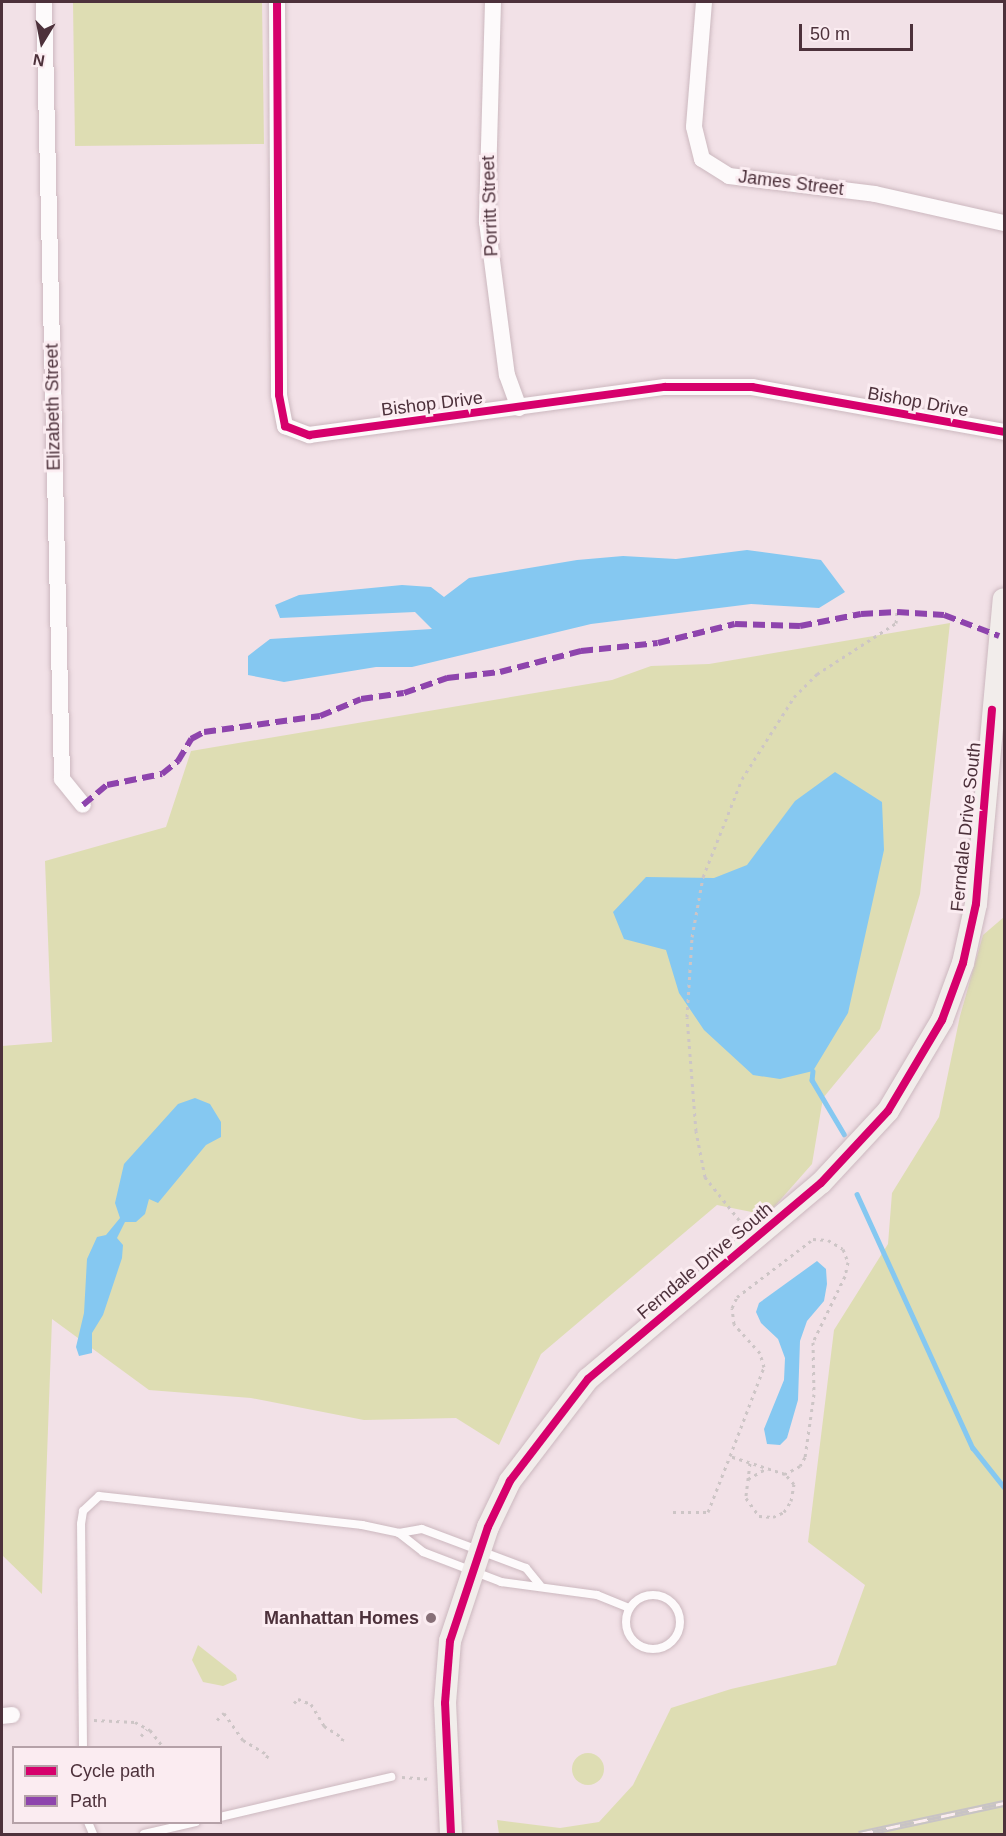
<!DOCTYPE html>
<style>
body{margin:0}
#map{position:relative;width:1006px;height:1836px;overflow:hidden;background:#f2e1e7;font-family:Arial,sans-serif}
div>[style]{position:absolute}
[style*='--x']{left:calc(var(--x)*1px);top:calc(var(--y)*1px);width:calc(var(--w)*1px);rotate:calc(var(--a)*1deg)}
.green>*{inset:0;background:#deddb3}
.round{border-radius:50%}
.water>*{inset:0;background:#85c8f1}
.stream>*{height:4.5px;margin:-2.25px;padding:0 2.25px;transform-origin:2.25px;border-radius:2.25px;background:#85c8f1}
.path>*{height:3px;margin-top:-1.5px;transform-origin:0;background:repeating-linear-gradient(90deg,#cdc5c6 0 3px,transparent 0 7.5px)}
.roads{filter:drop-shadow(0 0 2px #ccb8bf) drop-shadow(0 0 2px #ccb8bf)}
.lane>*{height:8px;margin:-4px;padding:0 4px;transform-origin:4px;border-radius:4px;background:#fdfafb}
.lane>.ring{margin:-4px;padding:0;box-sizing:content-box;background:none;border:8px solid #fdfafb;border-radius:50%}
.street>*{height:16px;margin:-8px;padding:0 8px;transform-origin:8px;border-radius:8px;background:#fdfafb}
.secondary>*{height:22px;margin:-11px;padding:0 11px;transform-origin:11px;border-radius:11px;background:#f2edeb}
.rail>*{height:7px;margin-top:-3.5px;transform-origin:0;background:repeating-linear-gradient(90deg,#fbecf1 0 14px,#c8c3c5 0 28px);box-sizing:border-box;border-block:2px solid #c8c3c5}
.quiet>*{height:6px;margin-top:-3px;transform-origin:0;background:repeating-linear-gradient(90deg,#8e44ad 0 12px,transparent 0 18px)}
.cycleway>*{height:8px;margin:-4px;padding:0 4px;transform-origin:4px;border-radius:4px;background:#d6006c}
.dots>*{width:16px;height:16px;translate:-50% -50%;box-sizing:border-box;border:3px solid #fbecf1;border-radius:50%}
span{translate:-50% -50%;white-space:nowrap;text-align:center;line-height:1.15;-webkit-text-stroke:6px #fbecf1;paint-order:stroke}
.street-label{font-size:18px;color:#4d313b}
.poi-label{font-size:18px;color:#4d313b;font-weight:700}
.right{translate:-100% -50%;text-align:right}
.frame{position:absolute;inset:0;border:3px solid #4d313b;pointer-events:none}
.legend{position:absolute;left:12px;top:1746px;width:210px;height:78px;box-sizing:border-box;background:#fbecf1;border:2px solid #b5a1a8;margin:0;padding:8px 10px;list-style:none;font-size:18px;color:#4d313b}
.legend li{display:flex;align-items:center;gap:12px;height:30px}
.legend b{width:30px;border:2px solid #b5a1a8}
.north{position:absolute;left:12px;top:12px;width:60px;height:60px;-webkit-text-stroke:4px #fbecf1;paint-order:stroke;rotate:190deg;font-size:16px;font-weight:700;line-height:24px;text-align:center;color:#4d313b}
.north::after{content:'';display:block;margin:auto;width:21px;height:27px;background:#4d313b;clip-path:polygon(50% 0,100% 100%,50% 72%,0 100%)}
.scale{position:absolute;left:799px;top:24px;width:114px;height:27px;box-sizing:border-box;border:3px solid #4d313b;border-top:0;padding-left:8px;font-size:18px;line-height:21px;white-space:nowrap;color:#4d313b;-webkit-text-stroke:4px #fbecf1;paint-order:stroke}
</style>
<div id="map">
<div class="green">
<i style="clip-path:polygon(73px 2px,262px 2px,264px 144px,75px 146px)"></i>
<i style="clip-path:polygon(950px 623px,920px 894px,880px 1029px,823px 1098px,812px 1164px,767px 1215px,717px 1205px,541px 1354px,499px 1445px,456px 1418px,364px 1420px,251px 1398px,149px 1390px,52px 1319px,42px 1594px,2px 1555px,2px 1046px,52px 1042px,45px 861px,166px 827px,191px 751px,612px 680px,651px 666px,709px 664px)"></i>
<i style="clip-path:polygon(1004px 917px,1004px 1834px,499px 1834px,497px 1820px,560px 1828px,599px 1822px,633px 1785px,671px 1708px,731px 1689px,836px 1665px,865px 1585px,808px 1542px,834px 1330px,888px 1244px,892px 1193px,939px 1117px,960px 1016px,983px 935px)"></i>
<i style="clip-path:polygon(198px 1645px,236px 1675px,237px 1680px,223px 1686px,203px 1682px,192px 1660px)"></i>
<i class="round" style="left:572px;top:1753px;width:32px;height:32px"></i>
</div>
<div class="water">
<i style="clip-path:polygon(747px 550px,821px 560px,845px 592px,819px 608px,751px 604px,591px 624px,412px 667px,376px 667px,284px 682px,248px 675px,248px 656px,270px 639px,432px 629px,415px 612px,280px 618px,275px 605px,299px 595px,402px 585px,431px 587px,444px 597px,469px 578px,577px 560px,623px 556px,676px 559px)"></i>
<i style="clip-path:polygon(835px 772px,882px 802px,884px 850px,848px 1013px,813px 1071px,780px 1079px,753px 1075px,704px 1030px,679px 993px,666px 950px,624px 939px,613px 912px,646px 877px,714px 878px,747px 865px,795px 801px)"></i>
<i style="clip-path:polygon(195px 1098px,210px 1104px,221px 1122px,221px 1137px,206px 1145px,158px 1203px,149px 1199px,145px 1214px,136px 1222px,125px 1222px,117px 1238px,123px 1245px,122px 1258px,103px 1315px,92px 1333px,92px 1353px,79px 1356px,76px 1347px,84px 1313px,87px 1259px,97px 1237px,106px 1235px,120px 1218px,115px 1203px,124px 1164px,178px 1104px)"></i>
<i style="clip-path:polygon(817px 1261px,826px 1269px,827px 1284px,824px 1301px,807px 1321px,800px 1341px,798px 1400px,787px 1438px,780px 1445px,767px 1444px,764px 1429px,784px 1380px,785px 1358px,778px 1339px,761px 1323px,756px 1312px,759px 1303px)"></i>
</div>
<div class="stream">
<i style="--x:813;--y:1071;--w:9;--a:96"></i>
<i style="--x:812;--y:1080;--w:63;--a:59.3"></i>
<i style="--x:857;--y:1194;--w:279;--a:65.5"></i>
<i style="--x:973;--y:1448;--w:50;--a:51.5"></i>
</div>
<div class="path">
<i style="--x:744;--y:1226;--w:63;--a:-128.5"></i>
<i style="--x:705;--y:1177;--w:47;--a:-101.1"></i>
<i style="--x:696;--y:1131;--w:114;--a:-94.5"></i>
<i style="--x:687;--y:1017;--w:80;--a:-86.4"></i>
<i style="--x:692;--y:937;--w:61;--a:-79.6"></i>
<i style="--x:703;--y:877;--w:105;--a:-68.3"></i>
<i style="--x:742;--y:779;--w:97;--a:-57.6"></i>
<i style="--x:794;--y:697;--w:33;--a:-45"></i>
<i style="--x:817;--y:674;--w:94;--a:-32.8"></i>
<i style="--x:896;--y:623;--w:11;--a:-85"></i>
<i style="--x:750;--y:1463;--w:35;--a:97"></i>
<i style="--x:746;--y:1498;--w:22;--a:54"></i>
<i style="--x:759;--y:1516;--w:14;--a:4"></i>
<i style="--x:773;--y:1517;--w:12;--a:-24"></i>
<i style="--x:784;--y:1512;--w:13;--a:-58"></i>
<i style="--x:791;--y:1501;--w:17;--a:-80"></i>
<i style="--x:794;--y:1484;--w:13;--a:-132"></i>
<i style="--x:748;--y:1479;--w:22;--a:-30"></i>
<i style="--x:673;--y:1512;--w:35;--a:0"></i>
<i style="--x:708;--y:1512;--w:60;--a:-68.6"></i>
<i style="--x:730;--y:1456;--w:95;--a:-69.1"></i>
<i style="--x:764;--y:1367;--w:15;--a:-106"></i>
<i style="--x:760;--y:1353;--w:39;--a:-132"></i>
<i style="--x:734;--y:1324;--w:16;--a:-97"></i>
<i style="--x:732;--y:1308;--w:12;--a:-66"></i>
<i style="--x:737;--y:1297;--w:96;--a:-37.3"></i>
<i style="--x:813;--y:1239;--w:15;--a:4"></i>
<i style="--x:828;--y:1240;--w:17;--a:31"></i>
<i style="--x:843;--y:1249;--w:14;--a:69"></i>
<i style="--x:848;--y:1262;--w:14;--a:102"></i>
<i style="--x:845;--y:1276;--w:73;--a:115.9"></i>
<i style="--x:813;--y:1342;--w:52;--a:88.9"></i>
<i style="--x:814;--y:1394;--w:64;--a:98.1"></i>
<i style="--x:805;--y:1457;--w:10;--a:119"></i>
<i style="--x:800;--y:1466;--w:17;--a:152"></i>
<i style="--x:785;--y:1474;--w:58;--a:-161.9"></i>
<i style="--x:294;--y:1703;--w:6;--a:-45"></i>
<i style="--x:298;--y:1699;--w:14;--a:21"></i>
<i style="--x:311;--y:1704;--w:26;--a:59"></i>
<i style="--x:324;--y:1726;--w:22;--a:32"></i>
<i style="--x:343;--y:1738;--w:6;--a:108"></i>
<i style="--x:94;--y:1720;--w:41;--a:2.8"></i>
<i style="--x:135;--y:1722;--w:17;--a:28"></i>
<i style="--x:150;--y:1730;--w:23;--a:52"></i>
<i style="--x:217;--y:1720;--w:10;--a:-45"></i>
<i style="--x:224;--y:1713;--w:33;--a:55"></i>
<i style="--x:243;--y:1740;--w:29;--a:31"></i>
<i style="--x:268;--y:1755;--w:4;--a:117"></i>
<i style="--x:141;--y:1736;--w:9;--a:-49"></i>
<i style="--x:402;--y:1777;--w:30;--a:4"></i>
</div>
<div class="roads">
<div class="lane">
<i style="--x:399;--y:1533;--w:31;--a:38"></i>
<i style="--x:423;--y:1552;--w:84;--a:21"></i>
<i style="--x:501;--y:1582;--w:97;--a:7.7"></i>
<i style="--x:597;--y:1595;--w:35;--a:22"></i>
<i class="ring" style="left:626px;top:1595px;width:46px;height:46px"></i>
<i style="--x:83;--y:1748;--w:224;--a:-90.5"></i>
<i style="--x:81;--y:1524;--w:13;--a:-81"></i>
<i style="--x:83;--y:1511;--w:22;--a:-43"></i>
<i style="--x:99;--y:1496;--w:265;--a:6.3"></i>
<i style="--x:362;--y:1525;--w:38;--a:12"></i>
<i style="--x:399;--y:1533;--w:23;--a:-10"></i>
<i style="--x:422;--y:1529;--w:111;--a:20.6"></i>
<i style="--x:526;--y:1568;--w:22;--a:51"></i>
<i style="--x:220;--y:1817;--w:176;--a:-13.2"></i>
<i style="--x:88;--y:1822;--w:13;--a:67"></i>
<i style="--x:144;--y:1834;--w:53;--a:-13"></i>
</div>
<div class="street">
<i style="--x:44;--y:2;--w:777;--a:88.67"></i>
<i style="--x:62;--y:779;--w:33;--a:51"></i>
<i style="--x:277;--y:2;--w:393;--a:89.7"></i>
<i style="--x:279;--y:395;--w:32;--a:79"></i>
<i style="--x:285;--y:426;--w:26;--a:21"></i>
<i style="--x:309;--y:435;--w:359;--a:-7.7"></i>
<i style="--x:665;--y:387;--w:87;--a:0"></i>
<i style="--x:752;--y:387;--w:256;--a:10.1"></i>
<i style="--x:493;--y:2;--w:220;--a:91.6"></i>
<i style="--x:487;--y:222;--w:154;--a:82.6"></i>
<i style="--x:507;--y:375;--w:35;--a:70"></i>
<i style="--x:704;--y:2;--w:125;--a:94.6"></i>
<i style="--x:694;--y:127;--w:33;--a:76"></i>
<i style="--x:702;--y:159;--w:32;--a:32"></i>
<i style="--x:729;--y:176;--w:147;--a:7"></i>
<i style="--x:875;--y:194;--w:132;--a:12.7"></i>
<i style="--x:2;--y:1716;--w:10;--a:-6"></i>
</div>
<div class="secondary">
<i style="--x:451;--y:1834;--w:131;--a:-92.6"></i>
<i style="--x:445;--y:1703;--w:62;--a:-85.4"></i>
<i style="--x:450;--y:1641;--w:120;--a:-71.6"></i>
<i style="--x:488;--y:1527;--w:51;--a:-64.4"></i>
<i style="--x:510;--y:1481;--w:128;--a:-52.6"></i>
<i style="--x:588;--y:1379;--w:304;--a:-40.1"></i>
<i style="--x:821;--y:1183;--w:98;--a:-47.1"></i>
<i style="--x:888;--y:1111;--w:106;--a:-59.3"></i>
<i style="--x:942;--y:1020;--w:61;--a:-69.8"></i>
<i style="--x:963;--y:963;--w:60;--a:-77.6"></i>
<i style="--x:976;--y:904;--w:306;--a:-84.8"></i>
</div>
</div>
<div class="rail">
<i style="--x:859;--y:1834;--w:148;--a:-12.1"></i>
</div>
<div class="quiet">
<i style="--x:83;--y:805;--w:31;--a:-40"></i>
<i style="--x:107;--y:785;--w:56;--a:-11.3"></i>
<i style="--x:162;--y:774;--w:21;--a:-39"></i>
<i style="--x:178;--y:761;--w:26;--a:-59"></i>
<i style="--x:191;--y:739;--w:15;--a:-28"></i>
<i style="--x:204;--y:732;--w:117;--a:-7.9"></i>
<i style="--x:320;--y:716;--w:44;--a:-22.5"></i>
<i style="--x:361;--y:699;--w:43;--a:-7.9"></i>
<i style="--x:404;--y:693;--w:46;--a:-19.2"></i>
<i style="--x:447;--y:678;--w:53;--a:-6.5"></i>
<i style="--x:500;--y:672;--w:84;--a:-14.5"></i>
<i style="--x:581;--y:651;--w:77;--a:-5.9"></i>
<i style="--x:658;--y:643;--w:79;--a:-13.9"></i>
<i style="--x:735;--y:624;--w:65;--a:1.8"></i>
<i style="--x:800;--y:626;--w:62;--a:-11.1"></i>
<i style="--x:861;--y:614;--w:36;--a:-3"></i>
<i style="--x:897;--y:612;--w:47;--a:3.7"></i>
<i style="--x:944;--y:615;--w:59;--a:20.9"></i>
</div>
<div class="cycleway">
<i style="--x:277;--y:2;--w:393;--a:89.7"></i>
<i style="--x:279;--y:395;--w:32;--a:79"></i>
<i style="--x:285;--y:426;--w:26;--a:21"></i>
<i style="--x:309;--y:435;--w:359;--a:-7.7"></i>
<i style="--x:665;--y:387;--w:87;--a:0"></i>
<i style="--x:752;--y:387;--w:256;--a:10.1"></i>
<i style="--x:451;--y:1834;--w:131;--a:-92.6"></i>
<i style="--x:445;--y:1703;--w:62;--a:-85.4"></i>
<i style="--x:450;--y:1641;--w:120;--a:-71.6"></i>
<i style="--x:488;--y:1527;--w:51;--a:-64.4"></i>
<i style="--x:510;--y:1481;--w:128;--a:-52.6"></i>
<i style="--x:588;--y:1379;--w:304;--a:-40.1"></i>
<i style="--x:821;--y:1183;--w:98;--a:-47.1"></i>
<i style="--x:888;--y:1111;--w:106;--a:-59.3"></i>
<i style="--x:942;--y:1020;--w:61;--a:-69.8"></i>
<i style="--x:963;--y:963;--w:60;--a:-77.6"></i>
<i style="--x:976;--y:904;--w:195;--a:-85.3"></i>
</div>
<div class="dots">
<i style="left:431px;top:1618px;background:#876f77"></i>
</div>
<div class="street-label">
<span style="left:791px;top:183px;rotate:7deg">James Street</span>
<span style="left:490px;top:206px;rotate:-92deg">Porritt Street</span>
<span style="left:918px;top:402px;rotate:10deg">Bishop Drive</span>
<span style="left:432px;top:404px;rotate:-7deg">Bishop Drive</span>
<span style="left:53px;top:407px;rotate:-91deg">Elizabeth Street</span>
<span style="left:966px;top:827px;rotate:-84deg">Ferndale Drive South</span>
<span style="left:705px;top:1261px;rotate:-40deg">Ferndale Drive South</span>
</div>
<div class="poi-label">
<span class="right" style="left:419px;top:1618px">Manhattan Homes</span>
</div>
<div class="frame"></div>
<ul class="legend">
<li><b style="height:8px;background:#d6006c"></b>Cycle path</li>
<li><b style="height:8px;background:#8e44ad"></b>Path</li>
</ul>
<div class="north">N</div>
<div class="scale">50 m</div>
</div>
